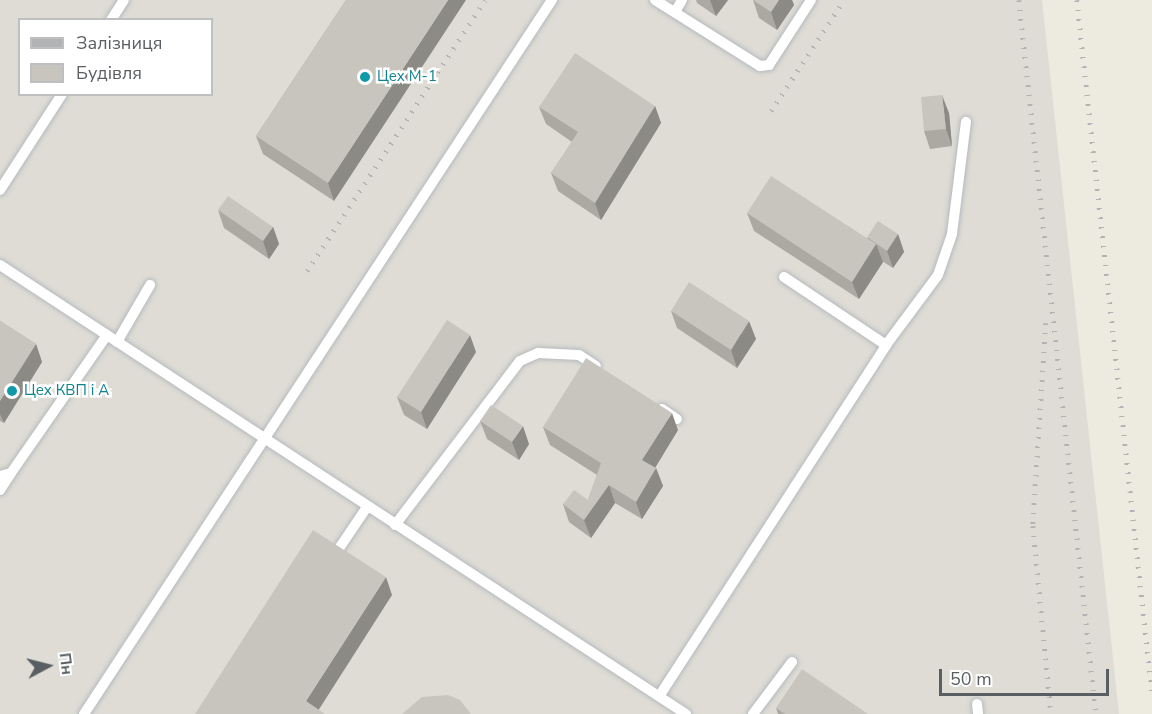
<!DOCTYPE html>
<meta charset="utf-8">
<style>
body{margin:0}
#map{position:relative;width:1152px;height:714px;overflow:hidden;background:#edeae0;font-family:"Nunito Sans",sans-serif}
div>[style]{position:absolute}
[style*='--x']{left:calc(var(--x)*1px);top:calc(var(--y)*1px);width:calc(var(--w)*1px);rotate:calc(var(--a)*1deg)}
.industrial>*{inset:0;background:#dedcd5}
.roads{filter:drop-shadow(0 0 2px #b6b9be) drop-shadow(0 0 2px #b6b9be)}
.service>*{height:10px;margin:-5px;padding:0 5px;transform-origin:5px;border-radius:5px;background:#fff}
.rail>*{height:4.5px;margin-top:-2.25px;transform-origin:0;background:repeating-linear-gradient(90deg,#b2b3b4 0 1.5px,transparent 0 9.5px)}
.wall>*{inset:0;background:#aca9a3}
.shaded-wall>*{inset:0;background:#8c8a85}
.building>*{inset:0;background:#c8c5be}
.dots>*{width:16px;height:16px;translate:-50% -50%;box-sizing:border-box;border:3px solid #fff;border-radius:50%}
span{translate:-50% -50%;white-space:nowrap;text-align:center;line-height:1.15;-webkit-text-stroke:5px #fff;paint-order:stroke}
.culture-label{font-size:15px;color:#0d838f}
.left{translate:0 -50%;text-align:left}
.legend{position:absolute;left:18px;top:18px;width:195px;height:78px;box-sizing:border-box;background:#fff;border:2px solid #bdbfc1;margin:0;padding:8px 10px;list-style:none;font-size:18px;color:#595e63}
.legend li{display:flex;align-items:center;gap:12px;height:30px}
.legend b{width:30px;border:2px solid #bdbfc1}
.north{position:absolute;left:18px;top:636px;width:60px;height:60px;-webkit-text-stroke:4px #fff;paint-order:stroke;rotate:83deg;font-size:16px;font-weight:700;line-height:24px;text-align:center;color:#595e63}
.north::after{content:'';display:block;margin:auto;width:21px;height:27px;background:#595e63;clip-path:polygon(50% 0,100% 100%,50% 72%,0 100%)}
.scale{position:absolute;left:939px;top:669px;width:170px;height:27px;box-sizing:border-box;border:3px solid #595e63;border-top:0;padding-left:8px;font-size:18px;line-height:21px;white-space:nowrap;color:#595e63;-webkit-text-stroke:4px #fff;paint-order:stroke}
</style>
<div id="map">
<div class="industrial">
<i style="clip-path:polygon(evenodd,0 0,1042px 0,1119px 714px,0 714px,0 0,20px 20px,212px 20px,212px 94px,20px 94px,20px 20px)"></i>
</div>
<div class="roads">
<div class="service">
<i style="--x:655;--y:0;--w:124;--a:32.2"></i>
<i style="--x:760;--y:66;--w:9;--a:-6"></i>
<i style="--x:769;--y:65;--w:77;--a:-57.1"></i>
<i style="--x:675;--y:12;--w:14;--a:-60"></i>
<i style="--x:111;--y:20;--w:24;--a:-57"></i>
<i style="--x:0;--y:190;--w:114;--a:-57.1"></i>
<i style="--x:0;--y:265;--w:820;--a:33.21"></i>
<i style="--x:784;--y:277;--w:123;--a:33.7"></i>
<i style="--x:117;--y:342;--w:66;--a:-59.9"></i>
<i style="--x:662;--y:409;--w:18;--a:34"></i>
<i style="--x:0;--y:476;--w:11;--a:-15"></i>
<i style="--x:11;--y:473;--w:168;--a:-55.2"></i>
<i style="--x:0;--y:490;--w:20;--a:-57"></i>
<i style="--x:395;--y:525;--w:206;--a:-52.7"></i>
<i style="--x:520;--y:361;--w:20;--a:-24"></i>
<i style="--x:538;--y:353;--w:41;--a:2.8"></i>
<i style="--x:579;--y:355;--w:20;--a:33"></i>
<i style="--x:340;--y:547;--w:48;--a:-56"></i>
<i style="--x:660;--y:695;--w:417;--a:-57.1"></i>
<i style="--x:886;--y:345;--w:87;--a:-53.4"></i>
<i style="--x:938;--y:275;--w:43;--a:-71.1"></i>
<i style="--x:952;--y:234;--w:113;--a:-82.9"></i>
<i style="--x:977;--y:704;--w:10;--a:84"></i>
<i style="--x:84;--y:714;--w:854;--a:-56.76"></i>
<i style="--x:753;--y:714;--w:65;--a:-53.1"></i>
</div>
</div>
<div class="rail">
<i style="--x:1019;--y:0;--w:718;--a:83.84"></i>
<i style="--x:1077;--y:0;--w:695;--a:83.81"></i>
<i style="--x:771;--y:111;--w:133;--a:-56.7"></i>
<i style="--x:307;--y:271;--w:324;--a:-56.7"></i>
<i style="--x:1046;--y:323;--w:203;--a:93.7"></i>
<i style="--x:1033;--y:526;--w:189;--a:84.5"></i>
</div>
<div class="wall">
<i style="clip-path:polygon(346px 0,334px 201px,263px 154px,256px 136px)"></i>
<i style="clip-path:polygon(696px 0,728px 0,716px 16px,697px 3px)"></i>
<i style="clip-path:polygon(753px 0,792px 0,794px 5px,777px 30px,759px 18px)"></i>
<i style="clip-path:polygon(655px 106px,661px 123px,601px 220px,558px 191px,551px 173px,572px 142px,546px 124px,539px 107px)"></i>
<i style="clip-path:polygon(949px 113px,952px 146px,930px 149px,924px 131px)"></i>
<i style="clip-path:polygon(218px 210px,273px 227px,279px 244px,269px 259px,224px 228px)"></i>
<i style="clip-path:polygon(747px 213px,867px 238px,898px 234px,904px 252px,893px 268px,882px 261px,883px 262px,859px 299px,754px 231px)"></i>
<i style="clip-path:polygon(671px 311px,756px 339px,737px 368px,677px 328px)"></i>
<i style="clip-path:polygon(0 321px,36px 344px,42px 362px,4px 423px,0 421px)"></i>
<i style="clip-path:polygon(476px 352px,427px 429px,404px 415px,397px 397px)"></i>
<i style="clip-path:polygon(480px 421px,529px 444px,519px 460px,487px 439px)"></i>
<i style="clip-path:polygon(543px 427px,678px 430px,655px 467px,656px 468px,663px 486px,642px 519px,615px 503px,591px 538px,569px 522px,563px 504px,588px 500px,597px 475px,550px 445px)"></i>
<i style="clip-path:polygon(776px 708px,868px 714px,778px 714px)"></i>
</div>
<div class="shaded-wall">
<i style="clip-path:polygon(448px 0,466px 0,334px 201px,328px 183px)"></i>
<i style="clip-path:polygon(710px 0,728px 0,716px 16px)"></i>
<i style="clip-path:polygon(779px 0,792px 0,794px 5px,777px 30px,771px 12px)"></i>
<i style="clip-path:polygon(942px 95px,949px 113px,952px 146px,946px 129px)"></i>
<i style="clip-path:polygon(655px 106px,661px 123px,601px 220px,595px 203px)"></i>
<i style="clip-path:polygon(273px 227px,279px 244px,269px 259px,263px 241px)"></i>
<i style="clip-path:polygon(898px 234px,904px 252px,893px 268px,887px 251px)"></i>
<i style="clip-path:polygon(876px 244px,883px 262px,859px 299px,852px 282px)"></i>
<i style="clip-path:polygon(749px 321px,756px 339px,737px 368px,731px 350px)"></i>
<i style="clip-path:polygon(470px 335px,476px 352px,427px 429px,421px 412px)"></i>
<i style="clip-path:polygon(36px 344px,42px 362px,4px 423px,0 414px,0 401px)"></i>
<i style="clip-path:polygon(672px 413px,678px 430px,649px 478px,642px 460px)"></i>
<i style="clip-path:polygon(523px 426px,529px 444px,519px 460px,512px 442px)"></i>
<i style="clip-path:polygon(656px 468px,663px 486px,642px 519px,636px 502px)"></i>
<i style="clip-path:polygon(609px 485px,615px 503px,591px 538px,584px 520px)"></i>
<i style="clip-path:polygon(386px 577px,392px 595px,316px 714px,306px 701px)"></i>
</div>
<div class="building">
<i style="clip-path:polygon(346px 0,448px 0,328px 183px,256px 136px)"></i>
<i style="clip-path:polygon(753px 0,779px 0,771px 12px)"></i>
<i style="clip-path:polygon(575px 53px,655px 106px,595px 203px,551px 173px,578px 132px,539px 107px)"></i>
<i style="clip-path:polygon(942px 95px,946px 129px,924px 131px,921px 97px)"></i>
<i style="clip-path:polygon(771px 176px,876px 244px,852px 282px,747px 213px)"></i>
<i style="clip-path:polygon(228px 196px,273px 227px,263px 241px,218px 210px)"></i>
<i style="clip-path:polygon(878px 221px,898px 234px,887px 251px,867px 237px)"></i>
<i style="clip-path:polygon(689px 282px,749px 321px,731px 350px,671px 311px)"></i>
<i style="clip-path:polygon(447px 320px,470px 335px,421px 412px,397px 397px)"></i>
<i style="clip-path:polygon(0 321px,36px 344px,0 401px)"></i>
<i style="clip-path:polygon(586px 358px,672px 413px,642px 460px,656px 468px,636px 502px,609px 485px,584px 520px,563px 504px,574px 490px,588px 500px,601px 463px,543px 427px)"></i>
<i style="clip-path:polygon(491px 405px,523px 426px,512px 442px,480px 421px)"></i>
<i style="clip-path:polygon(313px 530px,386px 577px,306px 701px,325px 714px,195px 714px)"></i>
<i style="clip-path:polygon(802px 669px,868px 714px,785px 714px,776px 708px)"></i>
<i style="clip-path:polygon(448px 695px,460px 700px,471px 714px,402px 714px,422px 697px)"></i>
</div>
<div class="dots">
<i style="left:365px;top:77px;background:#0f9aa8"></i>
<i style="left:12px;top:391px;background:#0f9aa8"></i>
</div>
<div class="culture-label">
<span class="left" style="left:377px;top:77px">Цех М-1</span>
<span class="left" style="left:24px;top:391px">Цех КВП і А</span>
</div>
<ul class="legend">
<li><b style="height:8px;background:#b2b3b4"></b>Залізниця</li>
<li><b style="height:16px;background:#c8c5be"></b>Будівля</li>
</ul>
<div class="north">Пн</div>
<div class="scale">50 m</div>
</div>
